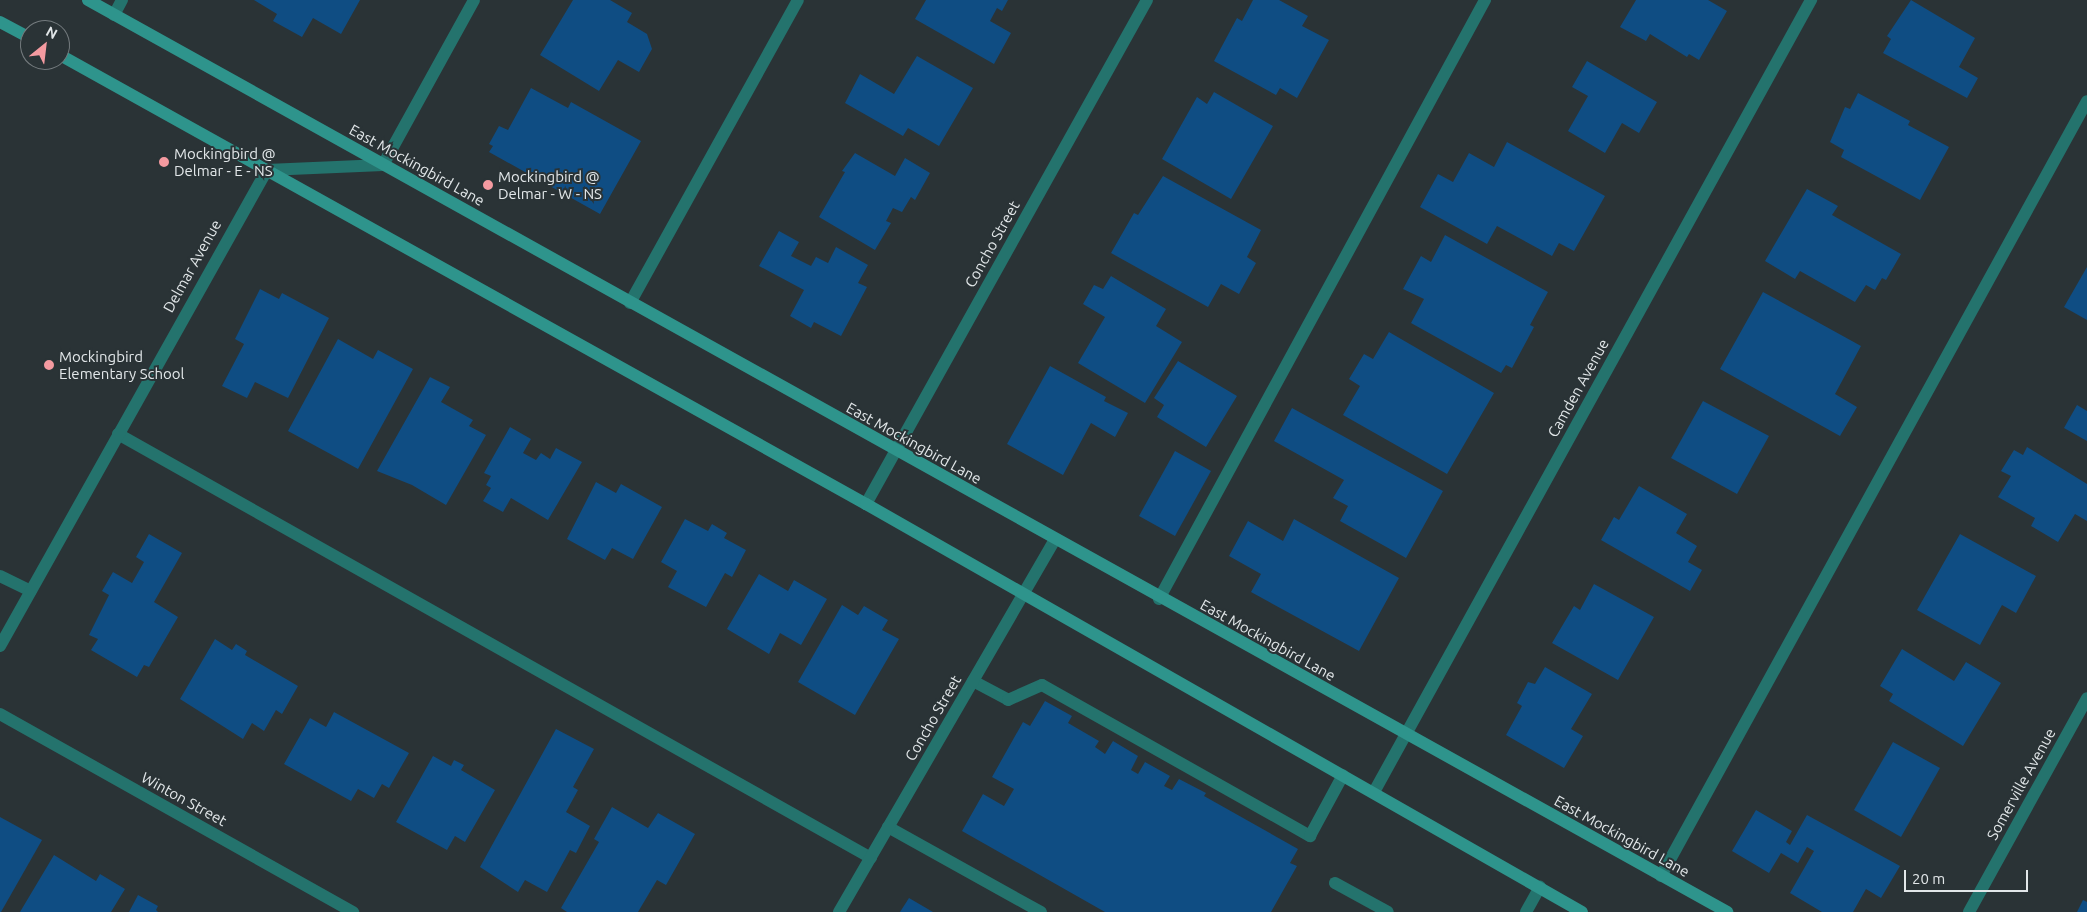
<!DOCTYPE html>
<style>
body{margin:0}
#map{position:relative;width:2087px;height:912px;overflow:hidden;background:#2a3336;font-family:Ubuntu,sans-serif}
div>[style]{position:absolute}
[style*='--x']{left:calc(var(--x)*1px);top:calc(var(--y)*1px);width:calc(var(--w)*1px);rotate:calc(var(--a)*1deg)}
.building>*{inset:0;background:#0f4d83}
.lane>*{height:12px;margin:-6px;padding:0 6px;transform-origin:6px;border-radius:6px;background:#24736d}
.street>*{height:12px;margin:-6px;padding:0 6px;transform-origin:6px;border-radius:6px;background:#24736d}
.secondary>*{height:12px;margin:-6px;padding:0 6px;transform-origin:6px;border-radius:6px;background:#2e948c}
.dots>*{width:14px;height:14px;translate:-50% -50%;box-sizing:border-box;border:2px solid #2a3336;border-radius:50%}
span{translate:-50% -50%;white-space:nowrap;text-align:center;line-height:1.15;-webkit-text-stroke:4px #2a3336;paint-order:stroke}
.poi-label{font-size:15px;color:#e2e7e9}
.left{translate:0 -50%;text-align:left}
.street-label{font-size:15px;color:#e2e7e9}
.north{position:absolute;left:20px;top:20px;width:50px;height:50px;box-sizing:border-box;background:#2a3336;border:1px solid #747b7e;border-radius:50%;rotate:29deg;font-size:14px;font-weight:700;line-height:20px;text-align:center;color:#e2e7e9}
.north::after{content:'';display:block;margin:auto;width:18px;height:22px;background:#f49aa0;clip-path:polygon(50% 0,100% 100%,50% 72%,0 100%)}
.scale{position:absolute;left:1904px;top:870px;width:124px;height:22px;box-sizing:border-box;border:2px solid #e2e7e9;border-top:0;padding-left:6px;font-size:15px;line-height:18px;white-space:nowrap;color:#e2e7e9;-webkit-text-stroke:4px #2a3336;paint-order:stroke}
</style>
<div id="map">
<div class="building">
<i style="clip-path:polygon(254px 0,360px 0,341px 34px,313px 18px,302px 37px,273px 21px,277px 14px)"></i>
<i style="clip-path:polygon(573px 0,610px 0,632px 13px,627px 22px,647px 34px,652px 49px,639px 72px,618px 60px,599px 91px,540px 55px)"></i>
<i style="clip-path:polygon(926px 0,1008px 0,1002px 11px,997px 8px,990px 21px,1011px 33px,994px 64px,915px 19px)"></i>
<i style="clip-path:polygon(1253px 0,1279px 0,1308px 16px,1302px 26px,1329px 40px,1297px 98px,1280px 88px,1276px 95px,1214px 61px,1237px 18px,1242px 21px)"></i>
<i style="clip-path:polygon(1636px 0,1708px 0,1727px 11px,1699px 60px,1689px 54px,1687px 57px,1650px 34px,1646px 41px,1620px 27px)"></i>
<i style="clip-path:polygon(1911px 0,1975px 38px,1959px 67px,1978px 78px,1967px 98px,1883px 53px,1891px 39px,1887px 36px)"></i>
<i style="clip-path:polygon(917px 56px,973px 88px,939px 146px,908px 128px,903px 136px,845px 103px,860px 74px,894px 94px)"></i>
<i style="clip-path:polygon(1587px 61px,1657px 102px,1639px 133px,1622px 123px,1605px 153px,1568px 131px,1588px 96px,1572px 87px)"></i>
<i style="clip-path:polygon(531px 88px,568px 108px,571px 102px,641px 141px,600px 214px,489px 152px,493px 146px,489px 144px,499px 126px,508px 130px)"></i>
<i style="clip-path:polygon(1214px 92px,1273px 126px,1231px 199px,1162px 159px,1197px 97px,1207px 104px)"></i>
<i style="clip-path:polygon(1858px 93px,1910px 121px,1908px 125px,1949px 147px,1920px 200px,1841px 157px,1844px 150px,1830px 142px,1845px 107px,1850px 109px)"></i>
<i style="clip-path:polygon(1507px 142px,1605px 196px,1574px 251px,1559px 243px,1552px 256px,1497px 226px,1487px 244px,1420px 207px,1438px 174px,1453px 182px,1469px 153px,1494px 167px)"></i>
<i style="clip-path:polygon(855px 153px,895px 176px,905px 158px,930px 173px,915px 200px,911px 197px,902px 212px,893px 208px,886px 221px,891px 223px,875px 250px,819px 217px,845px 172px,842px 171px)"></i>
<i style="clip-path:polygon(1163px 176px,1261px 230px,1247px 257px,1256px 263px,1239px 294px,1221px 284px,1208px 307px,1111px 253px,1134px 213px,1138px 215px)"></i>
<i style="clip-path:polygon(1807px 189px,1838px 206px,1832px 215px,1901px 254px,1886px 280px,1882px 278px,1875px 290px,1866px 285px,1855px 302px,1800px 271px,1795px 279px,1765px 261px)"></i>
<i style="clip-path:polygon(779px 231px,799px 242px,791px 256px,811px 266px,816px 257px,828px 263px,836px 247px,868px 265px,858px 283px,867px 287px,841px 336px,814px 322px,811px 328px,790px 316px,804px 290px,759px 266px)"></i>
<i style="clip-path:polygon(1445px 235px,1548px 292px,1530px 325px,1534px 327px,1512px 368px,1506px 365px,1501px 373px,1411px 323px,1424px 299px,1403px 289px,1421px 256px,1431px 262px)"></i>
<i style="clip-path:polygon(2087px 267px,2087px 320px,2064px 307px)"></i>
<i style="clip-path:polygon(1111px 276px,1166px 309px,1156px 326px,1182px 342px,1145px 403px,1078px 363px,1105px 317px,1083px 304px,1094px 285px,1103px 289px)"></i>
<i style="clip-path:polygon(260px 289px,279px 299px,282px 293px,329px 318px,288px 398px,255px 382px,247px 398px,222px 386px,244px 344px,235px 339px)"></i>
<i style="clip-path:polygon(1763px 292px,1861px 346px,1835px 394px,1857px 407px,1840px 436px,1720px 369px)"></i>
<i style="clip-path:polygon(1389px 332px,1494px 393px,1447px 474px,1343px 415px,1360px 386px,1349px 379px,1364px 354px,1373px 359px)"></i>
<i style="clip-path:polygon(338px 339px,373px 359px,378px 350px,413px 369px,358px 469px,288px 431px)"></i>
<i style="clip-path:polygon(1178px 361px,1237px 396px,1206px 447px,1157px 417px,1164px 405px,1154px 398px)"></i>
<i style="clip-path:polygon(1050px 366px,1106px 397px,1104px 401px,1128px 413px,1115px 437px,1091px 423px,1063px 475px,1007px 444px)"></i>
<i style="clip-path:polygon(430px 377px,450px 387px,441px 402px,473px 420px,469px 426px,486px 435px,446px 505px,412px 485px,377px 471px)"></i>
<i style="clip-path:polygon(1703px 401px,1769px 436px,1737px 494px,1671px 458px)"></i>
<i style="clip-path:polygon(2077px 405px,2087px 411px,2087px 441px,2064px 428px)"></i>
<i style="clip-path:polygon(1292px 408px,1443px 491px,1406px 558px,1340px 521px,1348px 506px,1333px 498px,1344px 480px,1274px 441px)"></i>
<i style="clip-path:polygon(510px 427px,531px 439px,523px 453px,536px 460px,541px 453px,550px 459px,556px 448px,582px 462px,548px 520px,511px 498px,503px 512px,483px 501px,491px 488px,486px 485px,491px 476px,484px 473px)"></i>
<i style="clip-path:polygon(2027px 447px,2087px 484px,2087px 521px,2075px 514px,2058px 542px,2031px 526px,2035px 518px,1998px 497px,2011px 476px,2001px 471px,2014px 450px,2023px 455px)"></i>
<i style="clip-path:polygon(1175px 451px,1211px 471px,1175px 536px,1139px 516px)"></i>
<i style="clip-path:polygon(596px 482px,616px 493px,621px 484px,662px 507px,633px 559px,612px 548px,605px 560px,567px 539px)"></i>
<i style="clip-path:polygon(1639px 486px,1687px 514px,1676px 533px,1697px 546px,1688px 562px,1702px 570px,1690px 591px,1601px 540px,1614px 517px,1619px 520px)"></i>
<i style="clip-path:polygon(685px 519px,708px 531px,712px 524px,727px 533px,724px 538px,746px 550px,732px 577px,725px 573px,706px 607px,668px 587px,677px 571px,661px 562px)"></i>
<i style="clip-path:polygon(1294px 519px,1399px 578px,1359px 651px,1251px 592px,1261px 574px,1229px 556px,1248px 521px,1283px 541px)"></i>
<i style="clip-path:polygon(149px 534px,182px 553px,154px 602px,178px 617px,149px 667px,144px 665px,137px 677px,91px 650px,98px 639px,89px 635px,109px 595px,102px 591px,113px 572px,132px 583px,144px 562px,136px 557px)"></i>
<i style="clip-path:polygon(1960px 534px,2036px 576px,2016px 613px,2002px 605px,1980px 645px,1917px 610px)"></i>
<i style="clip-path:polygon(759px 574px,788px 591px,794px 580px,827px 599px,801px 645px,780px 633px,769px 654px,727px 629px)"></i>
<i style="clip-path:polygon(1594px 584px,1654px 617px,1618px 680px,1552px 643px,1574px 606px,1580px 610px)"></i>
<i style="clip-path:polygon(842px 605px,858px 615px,864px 606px,888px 620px,882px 630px,899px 639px,855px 715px,798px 682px)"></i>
<i style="clip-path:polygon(215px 639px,232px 650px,236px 644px,247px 651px,245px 655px,298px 686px,282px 714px,276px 710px,264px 731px,252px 723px,243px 739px,180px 699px)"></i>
<i style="clip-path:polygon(1902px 649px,1954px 681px,1966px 662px,2001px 683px,1963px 746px,1889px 701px,1893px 694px,1880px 686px)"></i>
<i style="clip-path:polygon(1545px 667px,1592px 694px,1571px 729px,1583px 736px,1564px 768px,1506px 735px,1522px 706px,1517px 703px,1528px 682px,1535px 684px)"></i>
<i style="clip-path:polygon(1045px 701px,1072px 716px,1068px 723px,1099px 741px,1095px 747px,1105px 754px,1113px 741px,1138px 756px,1131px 770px,1138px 774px,1145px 762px,1170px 776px,1164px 786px,1172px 790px,1179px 779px,1206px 793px,1204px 796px,1298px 849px,1290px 863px,1297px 866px,1271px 912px,1105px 912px,962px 831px,983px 794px,1004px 806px,1014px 789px,992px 777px,1023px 722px,1030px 726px)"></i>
<i style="clip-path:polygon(334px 712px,409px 753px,389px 788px,382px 784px,374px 798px,358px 789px,351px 801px,284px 764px,310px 718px,326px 727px)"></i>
<i style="clip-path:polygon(556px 729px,594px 749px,573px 787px,578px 790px,566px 812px,590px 826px,576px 853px,570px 850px,547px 892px,525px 880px,518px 892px,480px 867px)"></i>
<i style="clip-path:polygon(1893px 742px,1940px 768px,1901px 837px,1854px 810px)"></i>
<i style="clip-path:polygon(433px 756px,451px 766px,454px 760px,464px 765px,461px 770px,495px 790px,465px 842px,455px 836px,447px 850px,396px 822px)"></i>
<i style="clip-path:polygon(612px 807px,648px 828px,658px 813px,695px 834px,666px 885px,657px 880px,638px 912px,567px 912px,561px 908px,599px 842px,594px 839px)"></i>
<i style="clip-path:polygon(1756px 810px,1792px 831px,1786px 842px,1790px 845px,1807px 815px,1900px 866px,1881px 898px,1866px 889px,1853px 912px,1822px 912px,1790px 893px,1814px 851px,1807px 847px,1798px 863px,1781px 853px,1769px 873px,1732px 851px)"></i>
<i style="clip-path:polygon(0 817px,42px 840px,1px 912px,0 912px)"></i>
<i style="clip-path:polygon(54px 855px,96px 881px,100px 874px,125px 889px,111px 912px,20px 912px)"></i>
<i style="clip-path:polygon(138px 895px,158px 906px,156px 910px,158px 912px,129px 912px)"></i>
<i style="clip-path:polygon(909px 898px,933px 912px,900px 912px)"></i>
<i style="clip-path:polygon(2083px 900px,2087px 902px,2087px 912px,2077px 912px)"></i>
</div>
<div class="lane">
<i style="--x:114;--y:15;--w:17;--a:-62"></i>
<i style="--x:630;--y:303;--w:346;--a:-61"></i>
<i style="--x:118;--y:434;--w:864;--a:29.38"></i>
<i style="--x:0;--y:576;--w:34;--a:26"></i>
<i style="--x:1159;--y:599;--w:682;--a:-61.44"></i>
<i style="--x:973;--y:681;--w:40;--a:28"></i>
<i style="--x:1008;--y:700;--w:37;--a:-24"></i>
<i style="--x:1042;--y:685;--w:308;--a:29.4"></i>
<i style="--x:1310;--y:836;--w:69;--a:-61.6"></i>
<i style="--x:888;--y:827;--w:175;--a:29.1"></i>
<i style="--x:1661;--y:876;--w:884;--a:-61.2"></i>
<i style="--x:1335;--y:883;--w:60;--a:28.7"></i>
<i style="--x:1526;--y:912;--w:29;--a:-61"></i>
</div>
<div class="street">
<i style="--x:866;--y:504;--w:577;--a:-60.86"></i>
<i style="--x:0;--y:646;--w:546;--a:-60.71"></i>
<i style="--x:267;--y:170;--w:116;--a:-2.5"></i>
<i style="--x:383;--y:165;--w:188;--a:-61.1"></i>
<i style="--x:0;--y:714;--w:405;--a:29.3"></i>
<i style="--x:1374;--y:792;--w:905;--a:-61.11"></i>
<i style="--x:839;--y:912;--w:430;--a:-59.9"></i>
<i style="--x:1969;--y:912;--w:244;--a:-61.1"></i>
</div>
<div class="secondary">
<i style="--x:88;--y:0;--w:1876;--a:29.09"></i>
<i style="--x:0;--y:22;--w:34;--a:28"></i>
<i style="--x:60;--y:55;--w:923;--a:29.12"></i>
<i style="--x:866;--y:504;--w:824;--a:29.68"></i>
</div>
<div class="dots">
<i style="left:164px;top:162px;background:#f49aa0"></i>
<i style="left:488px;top:185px;background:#f49aa0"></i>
<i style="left:49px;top:365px;background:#f49aa0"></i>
</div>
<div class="poi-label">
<span class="left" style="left:174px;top:162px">Mockingbird @<br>Delmar - E - NS</span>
<span class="left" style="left:498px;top:185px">Mockingbird @<br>Delmar - W - NS</span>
<span class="left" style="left:59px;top:365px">Mockingbird<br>Elementary School</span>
</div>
<div class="street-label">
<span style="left:417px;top:165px;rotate:29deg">East Mockingbird Lane</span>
<span style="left:992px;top:244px;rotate:-61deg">Concho Street</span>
<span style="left:192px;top:266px;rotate:-61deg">Delmar Avenue</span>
<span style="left:1578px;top:388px;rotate:-61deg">Camden Avenue</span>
<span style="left:914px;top:443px;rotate:29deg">East Mockingbird Lane</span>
<span style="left:1268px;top:640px;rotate:29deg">East Mockingbird Lane</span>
<span style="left:933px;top:718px;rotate:-60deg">Concho Street</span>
<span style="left:2021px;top:784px;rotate:-61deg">Somerville Avenue</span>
<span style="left:184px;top:799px;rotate:29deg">Winton Street</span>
<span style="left:1622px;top:836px;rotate:29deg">East Mockingbird Lane</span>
</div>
<div class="north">N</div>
<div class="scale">20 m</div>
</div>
